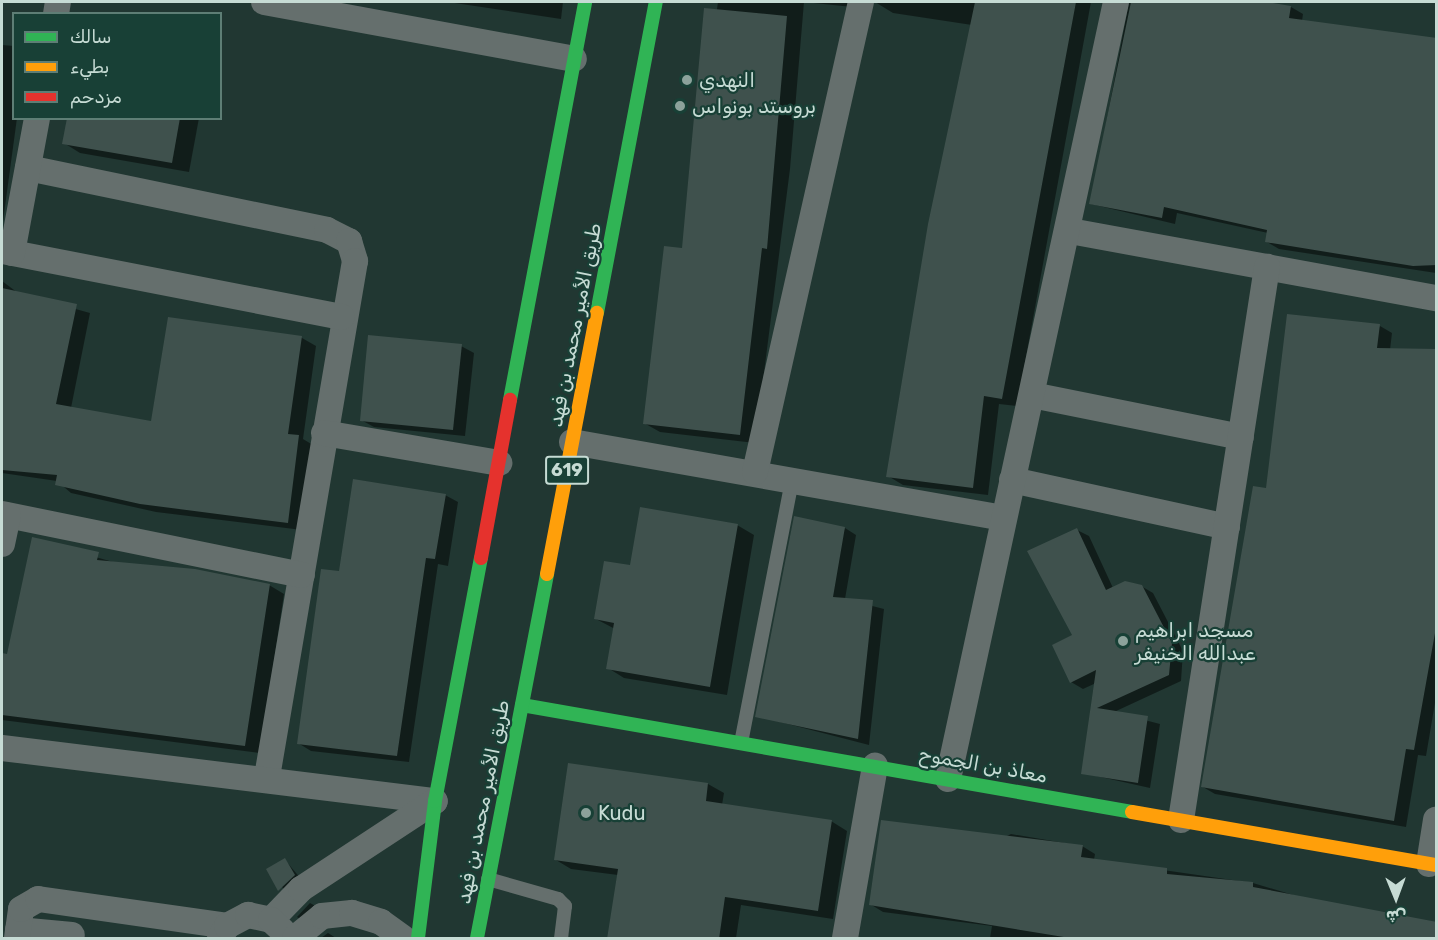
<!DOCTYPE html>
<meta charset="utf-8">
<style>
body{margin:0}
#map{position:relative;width:1438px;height:940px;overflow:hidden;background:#213732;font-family:Rubik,"Noto Naskh Arabic",sans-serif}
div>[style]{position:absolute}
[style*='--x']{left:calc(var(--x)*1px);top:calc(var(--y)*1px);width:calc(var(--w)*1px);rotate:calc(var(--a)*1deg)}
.shadow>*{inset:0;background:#0007}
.building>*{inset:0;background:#3f514d}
.lane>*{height:14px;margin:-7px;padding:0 7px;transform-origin:7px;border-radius:7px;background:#656f6d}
.street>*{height:26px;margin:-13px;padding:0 13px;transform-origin:13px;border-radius:13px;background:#656f6d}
.fast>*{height:14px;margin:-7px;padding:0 7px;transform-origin:7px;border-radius:7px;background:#30b455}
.slow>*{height:14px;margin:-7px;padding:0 7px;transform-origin:7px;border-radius:7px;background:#ff9f0a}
.jam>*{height:14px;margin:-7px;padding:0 7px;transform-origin:7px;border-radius:7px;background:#e5322d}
.dots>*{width:16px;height:16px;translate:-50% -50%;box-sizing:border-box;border:3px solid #184036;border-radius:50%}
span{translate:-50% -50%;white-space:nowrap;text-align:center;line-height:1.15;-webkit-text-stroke:4.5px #184036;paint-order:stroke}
.shield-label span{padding:2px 4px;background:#184036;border:2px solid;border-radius:4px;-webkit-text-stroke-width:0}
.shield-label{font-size:18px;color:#c6dbd4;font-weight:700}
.poi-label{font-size:20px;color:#c6dbd4}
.left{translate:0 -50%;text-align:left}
.street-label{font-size:20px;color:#c6dbd4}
.frame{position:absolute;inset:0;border:3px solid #c6dbd4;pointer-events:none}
.legend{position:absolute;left:12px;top:12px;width:210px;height:108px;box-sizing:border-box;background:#184036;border:2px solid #5e7e75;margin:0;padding:8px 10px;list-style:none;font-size:18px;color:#c6dbd4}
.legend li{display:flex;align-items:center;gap:12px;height:30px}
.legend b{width:30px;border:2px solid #5e7e75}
.north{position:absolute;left:1366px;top:868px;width:60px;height:60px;-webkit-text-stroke:4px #184036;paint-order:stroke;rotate:179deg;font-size:16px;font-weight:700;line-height:24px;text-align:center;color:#c6dbd4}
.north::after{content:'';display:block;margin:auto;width:21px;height:27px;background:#c6dbd4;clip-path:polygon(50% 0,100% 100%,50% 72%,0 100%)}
</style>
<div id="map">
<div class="shadow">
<i style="clip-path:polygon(448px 2px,563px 2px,561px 19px)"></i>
<i style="clip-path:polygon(718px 2px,865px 2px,862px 8px,804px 2px,790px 169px,755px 443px,660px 432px,644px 423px,683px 250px)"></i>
<i style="clip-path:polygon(875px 2px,1091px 2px,1017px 406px,999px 404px,988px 495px,903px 485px,888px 476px,972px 25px,893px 13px)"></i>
<i style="clip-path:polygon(1129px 2px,1221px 7px,1222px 2px,1258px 2px,1291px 7px,1303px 14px,1302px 21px,1436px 41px,1436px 273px,1279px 249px,1267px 242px,1268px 233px,1177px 213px,1175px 224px,1091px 204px)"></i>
<i style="clip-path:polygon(2px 45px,14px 46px,17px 118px,3px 221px)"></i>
<i style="clip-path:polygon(68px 118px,199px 118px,189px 172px,80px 153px,64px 143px)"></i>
<i style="clip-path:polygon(2px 281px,18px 293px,90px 313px,71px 408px,152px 423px,169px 319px,302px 338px,316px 346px,303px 439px,313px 445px,302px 530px,156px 512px,71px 493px,57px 481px,2px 473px)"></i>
<i style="clip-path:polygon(1380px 326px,1392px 333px,1390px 350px,1436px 351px,1436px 697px,1426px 756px,1418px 755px,1406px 827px,1215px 794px,1203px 787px,1267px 489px)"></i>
<i style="clip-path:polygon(461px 346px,474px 353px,465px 436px,374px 427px,361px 420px)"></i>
<i style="clip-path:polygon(445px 495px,458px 502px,448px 566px,438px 564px,409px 762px,311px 751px,298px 743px,340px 573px)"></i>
<i style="clip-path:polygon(737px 525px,754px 535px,727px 695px,624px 678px,608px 668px,615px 629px,596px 619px)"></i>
<i style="clip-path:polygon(845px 528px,856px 535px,845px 599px,884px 609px,869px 745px,757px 716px)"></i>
<i style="clip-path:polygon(1077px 530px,1089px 536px,1113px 588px,1141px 586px,1153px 593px,1183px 651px,1181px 681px,1114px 712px,1160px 724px,1150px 788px,1083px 773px,1096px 683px,1083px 689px,1071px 682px)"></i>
<i style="clip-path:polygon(33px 539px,113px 562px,269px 585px,284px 594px,260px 753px,2px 720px,2px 655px,8px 655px)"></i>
<i style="clip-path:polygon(569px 765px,708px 784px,724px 793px,722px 805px,831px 821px,847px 831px,833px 919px,741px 905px,736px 938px,609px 938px,618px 875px,571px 869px,556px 860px)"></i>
<i style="clip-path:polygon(1011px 834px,1082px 846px,1095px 854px,1094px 860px,1253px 883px,1436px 938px,990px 938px,992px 926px,883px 912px,870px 904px)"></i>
<i style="clip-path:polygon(285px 860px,302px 880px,288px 894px,268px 870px)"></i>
<i style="clip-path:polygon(310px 903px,319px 908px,304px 921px,297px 917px)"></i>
<i style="clip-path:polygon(328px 933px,336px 938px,337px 938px,321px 938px)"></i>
</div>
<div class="building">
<i style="clip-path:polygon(975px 2px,1076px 2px,1002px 399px,984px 396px,973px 488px,886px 477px,928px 224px)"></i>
<i style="clip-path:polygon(1131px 2px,1267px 2px,1291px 6px,1289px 18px,1437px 38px,1437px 265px,1413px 266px,1265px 242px,1267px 230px,1164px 207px,1162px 218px,1089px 204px)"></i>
<i style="clip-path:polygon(704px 8px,787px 16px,767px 249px,762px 248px,740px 435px,643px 424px,664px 246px,682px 248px)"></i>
<i style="clip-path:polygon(67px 118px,180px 118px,172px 163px,62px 144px)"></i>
<i style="clip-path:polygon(2px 288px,77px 304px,56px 404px,151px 421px,168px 317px,302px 336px,288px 434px,299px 435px,288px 523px,140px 504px,55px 485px,57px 475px,2px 470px)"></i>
<i style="clip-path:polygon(1287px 314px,1380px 324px,1377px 348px,1437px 349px,1437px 622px,1414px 750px,1406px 749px,1394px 821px,1201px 787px,1253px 486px,1266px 488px)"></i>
<i style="clip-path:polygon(368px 335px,462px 344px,453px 430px,360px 421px)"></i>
<i style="clip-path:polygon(353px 479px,446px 494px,435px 559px,426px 558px,397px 756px,297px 744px,321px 569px,339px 571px)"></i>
<i style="clip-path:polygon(640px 507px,738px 524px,710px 687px,606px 669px,614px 623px,594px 619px,604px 561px,630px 565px)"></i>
<i style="clip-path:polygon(794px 516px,845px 527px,833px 597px,873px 600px,858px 739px,755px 717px)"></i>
<i style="clip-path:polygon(1077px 528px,1106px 590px,1125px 581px,1142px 585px,1172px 643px,1169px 675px,1097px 708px,1148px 716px,1138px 783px,1081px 774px,1096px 670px,1070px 683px,1052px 645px,1072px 635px,1027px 551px)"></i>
<i style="clip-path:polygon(32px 537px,99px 552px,97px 560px,195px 569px,270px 584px,245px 746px,2px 715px,2px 653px,7px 654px)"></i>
<i style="clip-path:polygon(568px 763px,708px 783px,706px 801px,832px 820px,818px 911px,725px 897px,719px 939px,607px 939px,618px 869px,554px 860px)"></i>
<i style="clip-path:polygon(881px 820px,1083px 845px,1081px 857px,1167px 868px,1167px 874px,1253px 882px,1253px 887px,1437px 922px,1437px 939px,1076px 939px,869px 905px)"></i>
<i style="clip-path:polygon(285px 858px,295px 875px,278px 891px,266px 869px)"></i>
</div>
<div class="lane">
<i style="--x:741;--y:743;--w:268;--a:-79"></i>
<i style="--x:488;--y:879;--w:73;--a:15.9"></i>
<i style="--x:558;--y:899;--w:10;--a:45"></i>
<i style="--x:565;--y:906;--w:32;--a:97"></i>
</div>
<div class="street">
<i style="--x:264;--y:2;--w:315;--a:10.4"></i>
<i style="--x:56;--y:14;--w:12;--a:-81"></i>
<i style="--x:28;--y:168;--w:305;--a:11.7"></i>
<i style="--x:327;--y:230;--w:25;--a:27"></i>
<i style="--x:349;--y:241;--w:21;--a:73"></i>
<i style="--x:355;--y:261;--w:523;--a:99.68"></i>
<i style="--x:1070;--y:231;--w:372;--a:10.4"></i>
<i style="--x:2;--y:251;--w:346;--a:11"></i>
<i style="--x:12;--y:253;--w:137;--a:-79.5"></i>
<i style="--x:1032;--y:395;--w:213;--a:11.4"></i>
<i style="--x:324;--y:433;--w:178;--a:9.7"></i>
<i style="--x:572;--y:442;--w:438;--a:10"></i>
<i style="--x:755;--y:472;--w:482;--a:-77.3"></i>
<i style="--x:1012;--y:480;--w:220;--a:12.3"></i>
<i style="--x:2;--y:514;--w:306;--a:11.5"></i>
<i style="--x:2;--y:544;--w:29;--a:-78"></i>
<i style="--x:2;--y:748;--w:436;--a:7"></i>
<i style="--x:948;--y:779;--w:795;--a:-77.8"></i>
<i style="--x:1181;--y:820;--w:560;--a:-81.16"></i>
<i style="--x:1429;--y:864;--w:45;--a:-81"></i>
<i style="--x:271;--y:920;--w:43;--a:-45.9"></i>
<i style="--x:301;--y:889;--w:160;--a:-33.3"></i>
<i style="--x:18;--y:930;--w:54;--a:5.3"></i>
<i style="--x:17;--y:938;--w:29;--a:-82"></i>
<i style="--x:21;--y:909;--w:20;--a:-30"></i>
<i style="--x:38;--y:899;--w:191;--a:8.1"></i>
<i style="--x:220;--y:938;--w:14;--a:-60"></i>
<i style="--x:227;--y:926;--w:24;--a:-28"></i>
<i style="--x:248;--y:915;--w:24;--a:12"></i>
<i style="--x:271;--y:920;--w:16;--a:43"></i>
<i style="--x:295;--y:938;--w:35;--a:-39"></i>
<i style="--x:322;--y:916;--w:30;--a:-6"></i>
<i style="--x:352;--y:913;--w:30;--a:17"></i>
<i style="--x:381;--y:922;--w:27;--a:36"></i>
<i style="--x:845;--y:938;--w:175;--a:-80.1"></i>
</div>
<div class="fast">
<i style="--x:597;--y:313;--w:317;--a:-79.3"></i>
<i style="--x:510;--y:400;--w:405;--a:-79.3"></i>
<i style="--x:522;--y:705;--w:619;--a:9.95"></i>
<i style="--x:418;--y:938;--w:138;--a:-82.9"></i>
<i style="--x:435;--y:801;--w:247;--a:-79.3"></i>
<i style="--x:477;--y:938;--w:371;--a:-79.1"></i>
</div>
<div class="slow">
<i style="--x:547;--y:574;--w:266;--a:-79.2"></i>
<i style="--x:1132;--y:812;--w:309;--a:9.9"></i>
</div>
<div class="jam">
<i style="--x:481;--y:558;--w:161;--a:-79.6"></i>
</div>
<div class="dots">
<i style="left:687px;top:80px;background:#8ca29b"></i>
<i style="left:680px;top:106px;background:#8ca29b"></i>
<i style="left:1123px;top:641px;background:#8ca29b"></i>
<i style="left:586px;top:813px;background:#8ca29b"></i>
</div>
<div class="shield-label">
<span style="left:567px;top:470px">619</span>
</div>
<div class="poi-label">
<span class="left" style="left:699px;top:80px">النهدي</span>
<span class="left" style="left:692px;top:106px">بروستد بونواس</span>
<span class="left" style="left:1135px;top:642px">مسجد ابراهيم<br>عبدالله الخنيفر</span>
<span class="left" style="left:598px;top:813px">Kudu</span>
</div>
<div class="street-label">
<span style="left:575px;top:325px;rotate:-79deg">طريق الأمير محمد بن فهد</span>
<span style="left:983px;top:765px;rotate:10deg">معاذ بن الجموح</span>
<span style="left:483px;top:802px;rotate:-79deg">طريق الأمير محمد بن فهد</span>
</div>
<div class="frame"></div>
<ul class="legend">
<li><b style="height:8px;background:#30b455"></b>سالك</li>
<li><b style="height:8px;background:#ff9f0a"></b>بطيء</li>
<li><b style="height:8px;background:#e5322d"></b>مزدحم</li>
</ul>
<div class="north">ش</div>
</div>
